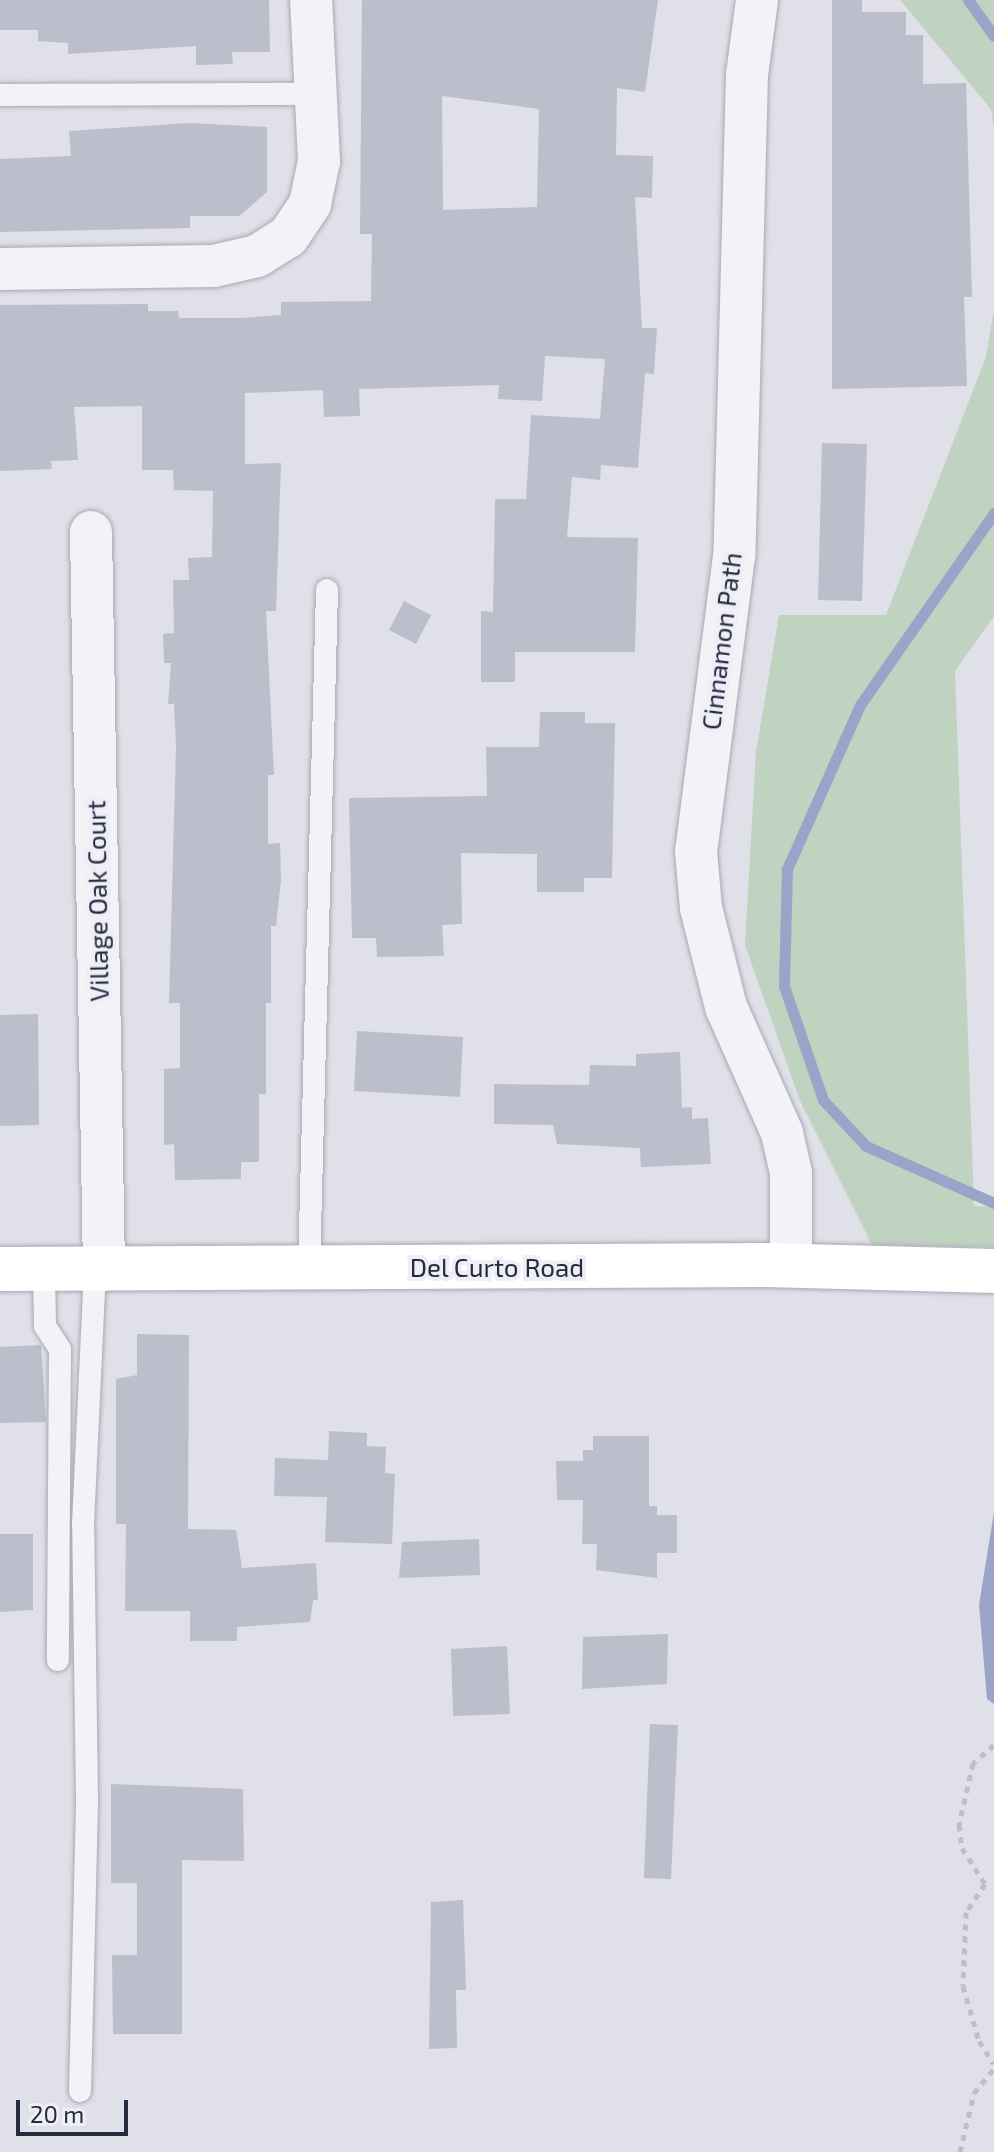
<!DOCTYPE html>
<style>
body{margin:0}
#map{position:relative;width:994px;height:2152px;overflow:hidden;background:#dfe0e8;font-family:"Exo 2",sans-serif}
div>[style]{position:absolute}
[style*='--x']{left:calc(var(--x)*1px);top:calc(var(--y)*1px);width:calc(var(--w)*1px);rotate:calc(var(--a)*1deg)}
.green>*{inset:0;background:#c0d2c0}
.water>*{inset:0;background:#9aa4c9}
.stream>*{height:11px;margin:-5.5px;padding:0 5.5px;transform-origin:5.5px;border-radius:5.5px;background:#9aa4c9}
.building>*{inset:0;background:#bcbecb}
.path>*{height:5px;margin-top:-2.5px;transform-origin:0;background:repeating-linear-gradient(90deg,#bdbec7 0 6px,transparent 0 12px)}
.roads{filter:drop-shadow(0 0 2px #a8a9b5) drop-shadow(0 0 2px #a8a9b5)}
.lane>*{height:22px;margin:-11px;padding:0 11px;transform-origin:11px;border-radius:11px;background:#f2f2f7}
.street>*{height:42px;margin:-21px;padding:0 21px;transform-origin:21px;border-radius:21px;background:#f2f2f7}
.secondary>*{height:44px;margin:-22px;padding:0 22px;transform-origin:22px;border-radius:22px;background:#fff}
span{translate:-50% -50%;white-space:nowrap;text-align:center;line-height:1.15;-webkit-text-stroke:8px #eeeff6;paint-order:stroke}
.street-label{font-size:26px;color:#282a3f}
.scale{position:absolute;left:16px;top:2100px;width:112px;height:36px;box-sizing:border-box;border:4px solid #282a3f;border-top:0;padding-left:10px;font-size:24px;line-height:28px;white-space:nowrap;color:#282a3f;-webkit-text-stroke:6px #eeeff6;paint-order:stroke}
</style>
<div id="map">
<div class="green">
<i style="clip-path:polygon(900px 0,994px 0,994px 129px,991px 109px)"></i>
<i style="clip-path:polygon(994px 309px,994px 616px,955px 671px,974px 1206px,994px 1207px,994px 1247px,872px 1245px,800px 1101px,745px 945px,756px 752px,779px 615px,886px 615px,986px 357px)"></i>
</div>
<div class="water">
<i style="clip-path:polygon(994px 1512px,994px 1704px,987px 1699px,979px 1605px)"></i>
</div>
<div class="stream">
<i style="--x:968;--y:0;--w:44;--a:54.2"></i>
<i style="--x:994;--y:513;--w:234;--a:124.9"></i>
<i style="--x:860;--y:705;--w:180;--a:114"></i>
<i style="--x:787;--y:869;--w:117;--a:91.5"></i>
<i style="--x:784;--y:986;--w:120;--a:71.1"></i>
<i style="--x:823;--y:1100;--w:63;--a:46.9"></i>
<i style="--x:866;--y:1146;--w:140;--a:24"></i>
</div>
<div class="building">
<i style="clip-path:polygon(0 0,269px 0,270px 52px,232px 52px,233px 64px,196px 65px,196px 46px,68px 54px,68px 43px,38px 41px,38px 30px,0 30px)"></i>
<i style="clip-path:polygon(evenodd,362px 0,658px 0,645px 92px,617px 88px,616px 155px,653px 156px,652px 198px,635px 197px,642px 328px,657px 328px,654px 374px,645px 373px,638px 468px,601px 465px,600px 480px,572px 477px,567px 537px,638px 538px,635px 652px,515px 652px,515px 682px,481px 682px,481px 611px,493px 612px,495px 499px,526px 499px,531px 415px,600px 419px,605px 359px,545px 356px,542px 401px,498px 399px,499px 385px,359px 389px,360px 416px,324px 417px,323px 390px,245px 393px,245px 464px,281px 463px,276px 611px,266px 611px,274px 775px,268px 775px,268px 844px,280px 843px,281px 879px,276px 926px,271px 926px,271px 1003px,266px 1003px,266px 1094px,259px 1094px,259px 1162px,241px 1162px,241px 1179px,175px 1180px,174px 1144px,164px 1145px,164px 1069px,180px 1068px,180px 1003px,169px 1003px,176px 746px,174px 704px,168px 704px,171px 663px,164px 663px,163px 634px,174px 633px,173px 580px,189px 580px,188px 558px,212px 557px,213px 491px,174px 490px,173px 470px,142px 470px,142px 406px,74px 407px,78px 460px,51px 461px,52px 469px,0 471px,0 305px,148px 304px,148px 311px,178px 311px,179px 318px,241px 318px,281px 315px,281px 302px,371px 301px,372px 234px,360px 234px,362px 0,442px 96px,539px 109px,537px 207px,443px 210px,442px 96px)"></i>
<i style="clip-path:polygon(832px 0,862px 0,862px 12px,906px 12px,906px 35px,923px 35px,923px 84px,966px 83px,972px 297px,964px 297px,967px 386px,832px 389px)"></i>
<i style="clip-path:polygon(189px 123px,267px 127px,267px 192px,239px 216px,190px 216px,190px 228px,0 232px,0 159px,71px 156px,69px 131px)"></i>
<i style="clip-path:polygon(822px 443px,867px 444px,862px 601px,818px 600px)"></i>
<i style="clip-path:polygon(404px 601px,431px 615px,416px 644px,389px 630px)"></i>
<i style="clip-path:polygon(540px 712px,585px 712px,585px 723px,615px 723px,612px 878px,584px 878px,584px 892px,537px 892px,537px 854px,461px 853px,462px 924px,442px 925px,444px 956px,377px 957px,376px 938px,352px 938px,349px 798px,487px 796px,486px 747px,539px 747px)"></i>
<i style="clip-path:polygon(38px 1014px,39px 1125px,0 1126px,0 1015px)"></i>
<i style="clip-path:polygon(357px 1031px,463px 1037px,460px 1097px,354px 1091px)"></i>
<i style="clip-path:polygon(680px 1052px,682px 1108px,692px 1107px,692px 1119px,708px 1118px,711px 1164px,641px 1167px,640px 1148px,557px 1144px,553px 1125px,494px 1124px,494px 1084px,589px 1085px,590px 1065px,636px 1066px,636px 1054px)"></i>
<i style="clip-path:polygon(137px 1334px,189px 1335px,188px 1529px,236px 1530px,242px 1568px,316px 1563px,318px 1600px,313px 1600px,310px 1622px,237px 1627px,237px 1641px,190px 1641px,190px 1611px,125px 1611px,126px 1524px,116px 1524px,116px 1379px,137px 1375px)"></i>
<i style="clip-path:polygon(41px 1345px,46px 1422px,0 1423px,0 1347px)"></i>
<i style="clip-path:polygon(329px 1431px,367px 1433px,367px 1446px,386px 1447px,385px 1473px,395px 1474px,392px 1544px,325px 1542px,327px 1497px,274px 1496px,275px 1458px,328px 1460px)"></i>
<i style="clip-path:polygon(593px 1436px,649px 1436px,649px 1506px,657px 1506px,657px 1515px,677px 1515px,677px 1553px,657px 1553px,657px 1578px,596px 1570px,597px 1544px,582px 1544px,583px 1500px,557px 1500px,556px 1461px,583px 1461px,583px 1450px,593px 1450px)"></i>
<i style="clip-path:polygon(0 1534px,33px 1534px,33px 1610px,0 1612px)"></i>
<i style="clip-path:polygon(479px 1539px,480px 1575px,399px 1578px,402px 1542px)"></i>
<i style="clip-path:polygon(668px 1634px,667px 1684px,582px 1689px,583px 1637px)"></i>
<i style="clip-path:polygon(507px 1646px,510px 1714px,453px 1716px,451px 1649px)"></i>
<i style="clip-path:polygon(650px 1724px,678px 1725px,671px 1879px,644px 1878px)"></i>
<i style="clip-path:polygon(111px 1784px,243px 1789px,244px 1861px,182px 1860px,182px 2034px,113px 2034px,112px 1955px,137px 1955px,137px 1883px,111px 1883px)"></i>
<i style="clip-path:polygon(463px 1900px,466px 1990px,456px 1990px,457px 2048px,429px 2049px,431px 1902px)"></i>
</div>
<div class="path">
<i style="--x:994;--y:1745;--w:28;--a:139"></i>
<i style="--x:973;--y:1763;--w:64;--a:102.7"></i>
<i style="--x:959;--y:1825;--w:23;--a:83"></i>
<i style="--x:962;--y:1848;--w:43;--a:57.4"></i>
<i style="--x:985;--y:1884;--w:34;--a:124"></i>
<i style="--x:966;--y:1912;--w:74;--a:92.3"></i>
<i style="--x:963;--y:1986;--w:57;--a:73.8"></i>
<i style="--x:979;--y:2041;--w:27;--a:57"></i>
<i style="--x:960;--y:2152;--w:61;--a:-76.7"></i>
<i style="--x:974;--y:2093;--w:32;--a:-51"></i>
</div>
<div class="roads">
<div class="lane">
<i style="--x:0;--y:95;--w:318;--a:-0.2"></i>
<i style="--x:309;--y:1268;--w:678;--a:-88.48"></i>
<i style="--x:44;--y:1269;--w:57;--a:89"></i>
<i style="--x:45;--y:1326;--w:27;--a:57"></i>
<i style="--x:60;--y:1349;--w:311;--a:90.4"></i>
<i style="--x:80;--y:2091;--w:292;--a:-88.6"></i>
<i style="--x:87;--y:1799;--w:275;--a:-90.8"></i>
<i style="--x:83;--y:1524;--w:254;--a:-87.3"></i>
</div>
<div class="street">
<i style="--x:757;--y:0;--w:76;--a:97.6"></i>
<i style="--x:747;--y:75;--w:481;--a:91.5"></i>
<i style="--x:734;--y:556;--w:297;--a:97.3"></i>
<i style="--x:696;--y:851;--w:57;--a:85"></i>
<i style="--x:701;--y:908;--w:102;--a:75.8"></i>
<i style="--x:726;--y:1007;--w:138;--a:66"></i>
<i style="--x:782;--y:1133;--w:41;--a:77.3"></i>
<i style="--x:791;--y:1173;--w:93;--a:90"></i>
<i style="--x:0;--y:269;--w:214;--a:-0.8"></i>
<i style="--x:214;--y:266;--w:44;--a:-13.1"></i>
<i style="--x:257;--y:256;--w:36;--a:-32"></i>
<i style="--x:288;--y:237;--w:40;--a:-56"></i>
<i style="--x:310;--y:204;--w:44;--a:-78.2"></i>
<i style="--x:319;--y:161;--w:161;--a:-92.8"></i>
<i style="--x:91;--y:532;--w:738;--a:88.99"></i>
</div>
<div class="secondary">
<i style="--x:0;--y:1269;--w:765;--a:-0.3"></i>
<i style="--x:765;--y:1265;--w:229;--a:1.5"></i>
</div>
</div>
<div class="street-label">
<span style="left:721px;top:641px;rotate:-83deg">Cinnamon Path</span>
<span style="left:97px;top:901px;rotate:-91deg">Village Oak Court</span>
<span style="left:497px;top:1267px">Del Curto Road</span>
</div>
<div class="scale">20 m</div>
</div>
